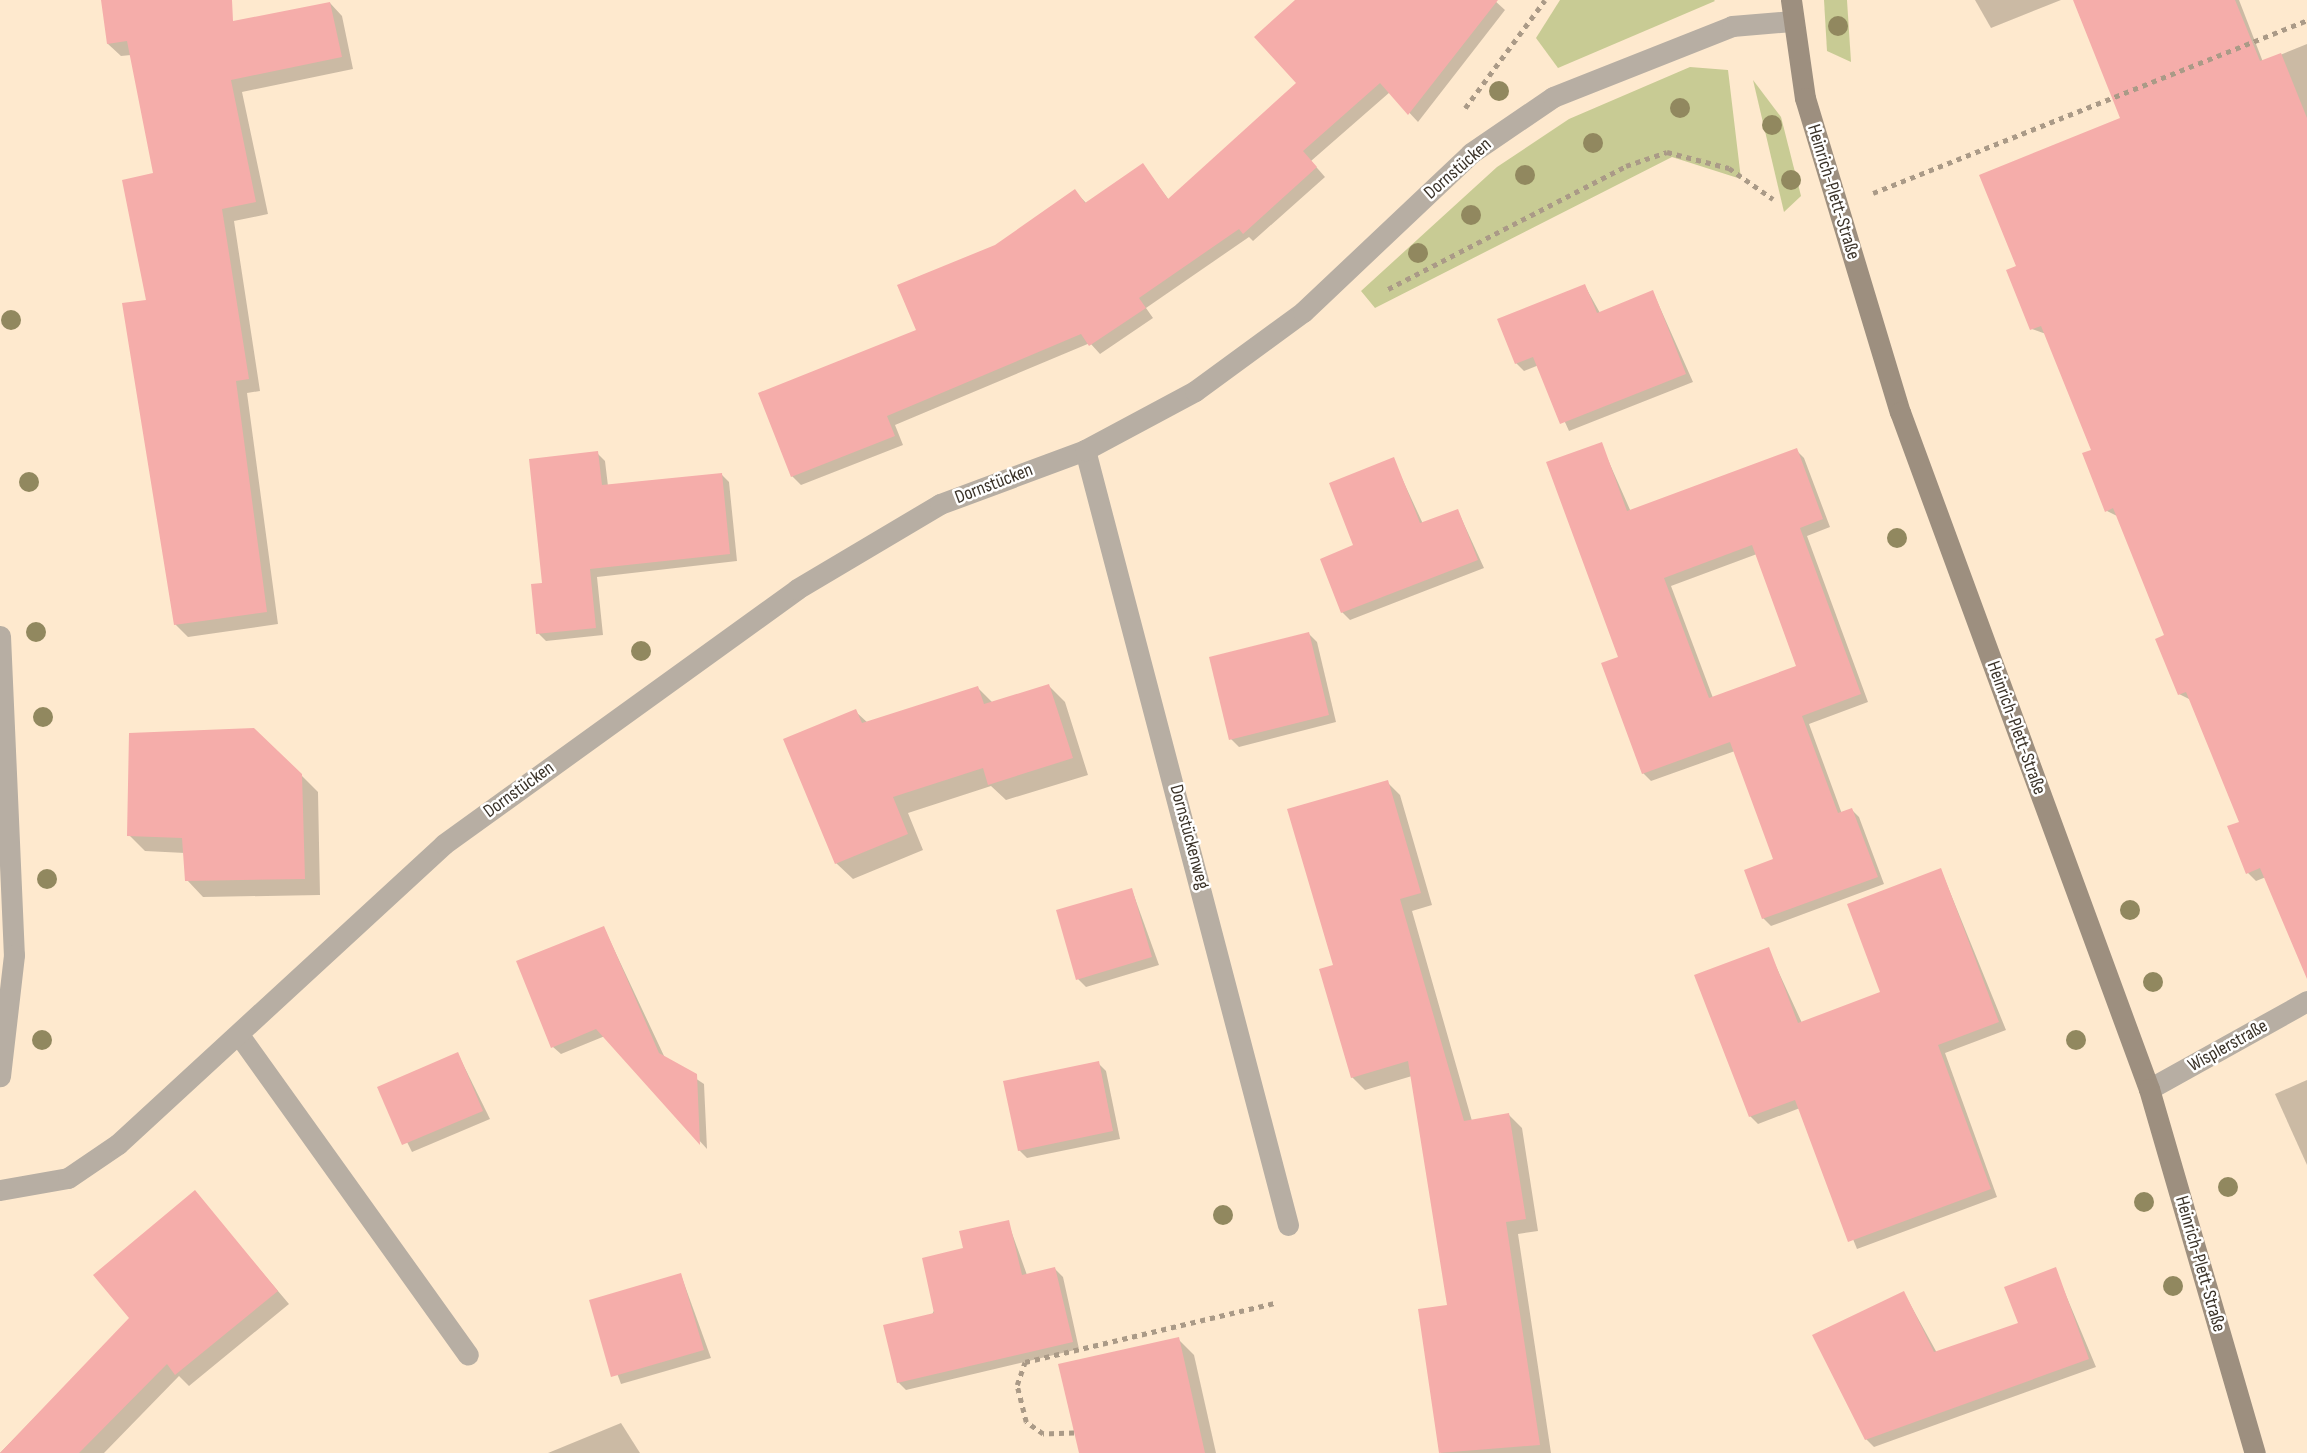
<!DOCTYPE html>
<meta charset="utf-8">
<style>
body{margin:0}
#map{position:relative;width:2307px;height:1453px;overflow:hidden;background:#fee9ce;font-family:"Sofia Sans Condensed",sans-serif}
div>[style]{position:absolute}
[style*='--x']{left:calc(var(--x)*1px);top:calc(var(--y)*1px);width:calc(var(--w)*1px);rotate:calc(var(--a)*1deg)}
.green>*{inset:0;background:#c8cb94}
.shadow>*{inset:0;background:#0003}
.building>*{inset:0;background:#f5adaa}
.path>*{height:4.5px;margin-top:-2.25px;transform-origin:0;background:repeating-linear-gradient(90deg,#aa9a87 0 5px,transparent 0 10px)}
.street>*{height:21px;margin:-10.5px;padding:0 10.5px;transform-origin:10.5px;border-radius:10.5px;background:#b7aea3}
.secondary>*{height:21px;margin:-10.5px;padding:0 10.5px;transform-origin:10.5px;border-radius:10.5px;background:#9d8f7f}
.trees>*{width:20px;height:20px;margin:-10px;border-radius:50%;background:#91885f}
span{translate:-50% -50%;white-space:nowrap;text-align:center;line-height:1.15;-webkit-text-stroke:5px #fff;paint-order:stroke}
.street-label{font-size:19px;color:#3b3329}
</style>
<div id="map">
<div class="green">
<i style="clip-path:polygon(1560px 0,1714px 0,1715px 1px,1558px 68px,1536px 38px)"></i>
<i style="clip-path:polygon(1824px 0,1847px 0,1851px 62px,1827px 51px)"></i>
<i style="clip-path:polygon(1690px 67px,1728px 70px,1741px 179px,1672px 157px,1375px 308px,1361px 291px,1497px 167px,1569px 119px)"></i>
<i style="clip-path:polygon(1753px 80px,1781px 117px,1801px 196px,1784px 212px)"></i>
</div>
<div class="shadow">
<i style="clip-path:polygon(103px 0,219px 0,222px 25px,330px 3px,342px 16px,353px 69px,242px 92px,268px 214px,234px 221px,260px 391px,247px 393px,278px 624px,188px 637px,175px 624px,148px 301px,155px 174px,131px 55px,121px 56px,108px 44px)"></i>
<i style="clip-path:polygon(1297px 0,1494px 0,1505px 10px,1418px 122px,1390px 92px,1311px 161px,1325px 177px,1253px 241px,1249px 237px,1146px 308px,1153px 318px,1100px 354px,1090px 343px,895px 425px,903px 445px,801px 485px,792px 476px,995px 246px,1075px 191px,1087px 204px,1143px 165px,1169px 200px,1298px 84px)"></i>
<i style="clip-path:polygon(1975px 0,2061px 0,1991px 28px)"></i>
<i style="clip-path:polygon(2074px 0,2239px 0,2263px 62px,2307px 44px,2307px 908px,2266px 877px,2256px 881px,2248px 873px,2241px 823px,2191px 700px,2179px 694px,2167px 636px,2119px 517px,2107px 511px,2093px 451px,2046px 334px,2032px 329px,2018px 267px,2122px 118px)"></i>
<i style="clip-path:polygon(1585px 286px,1600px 313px,1653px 292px,1693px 382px,1569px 431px,1539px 365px,1524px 371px,1516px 363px)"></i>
<i style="clip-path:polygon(evenodd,1601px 444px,1631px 512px,1796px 450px,1804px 458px,1830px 527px,1807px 536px,1868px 702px,1809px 724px,1842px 814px,1852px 810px,1859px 817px,1884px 884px,1771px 926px,1763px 918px,1775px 860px,1735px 751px,1651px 781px,1643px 773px,1620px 658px,1601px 444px,1757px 554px,1798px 667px,1713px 698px,1671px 586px,1757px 554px)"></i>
<i style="clip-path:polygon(597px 453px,605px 461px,608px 486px,721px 474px,729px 482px,737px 561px,597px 577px,603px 635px,546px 641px,538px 633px,544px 585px)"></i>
<i style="clip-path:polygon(1393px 459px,1423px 524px,1458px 511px,1484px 568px,1350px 620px,1342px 612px)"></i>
<i style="clip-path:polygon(1309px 634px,1317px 642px,1336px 722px,1239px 747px,1231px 739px)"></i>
<i style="clip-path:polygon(1049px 686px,1065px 702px,1088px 775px,1006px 800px,991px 786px,908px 813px,923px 850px,853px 879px,836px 863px,855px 711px,868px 723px,978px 688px,993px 703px)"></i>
<i style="clip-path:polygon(301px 775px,318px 792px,320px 895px,203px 897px,187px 880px,185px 853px,145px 851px,129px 835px)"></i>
<i style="clip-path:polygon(1387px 782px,1400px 795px,1432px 905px,1412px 911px,1472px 1121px,1509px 1115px,1522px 1128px,1538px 1231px,1518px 1234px,1551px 1453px,1441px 1453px,1420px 1311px,1449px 1306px,1412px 1076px,1365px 1090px,1352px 1077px,1336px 967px)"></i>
<i style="clip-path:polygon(1941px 870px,2006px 1030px,1945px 1053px,1997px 1197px,1857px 1249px,1800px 1108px,1758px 1124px,1750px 1116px,1768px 949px,1802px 1023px,1882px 993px)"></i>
<i style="clip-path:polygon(1132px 890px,1159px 965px,1086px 987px,1078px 979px)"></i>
<i style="clip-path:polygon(604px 928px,665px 1058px,704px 1084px,707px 1149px,605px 1036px,561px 1054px,553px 1047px)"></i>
<i style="clip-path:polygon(458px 1054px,490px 1119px,412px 1152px,380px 1088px)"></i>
<i style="clip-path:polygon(1098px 1063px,1106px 1071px,1120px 1139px,1027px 1158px,1019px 1150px)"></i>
<i style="clip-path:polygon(2307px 1080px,2307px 1165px,2275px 1094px)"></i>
<i style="clip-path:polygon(195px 1193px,289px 1304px,189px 1386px,179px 1376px,104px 1453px,0 1453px,131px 1319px)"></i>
<i style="clip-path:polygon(1008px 1222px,1027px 1275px,1055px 1269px,1063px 1277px,1079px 1349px,906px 1390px,898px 1382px,965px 1249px)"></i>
<i style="clip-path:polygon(2055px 1269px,2096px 1367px,1874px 1447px,1866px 1439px,1904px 1293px,1937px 1353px,2021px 1324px)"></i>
<i style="clip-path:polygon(681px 1275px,711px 1358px,621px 1384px,591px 1302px)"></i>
<i style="clip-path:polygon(1178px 1339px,1194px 1355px,1216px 1453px,1080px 1453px)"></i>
<i style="clip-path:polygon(621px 1423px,640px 1453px,548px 1453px)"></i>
</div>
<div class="building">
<i style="clip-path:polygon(101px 0,232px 0,233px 21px,330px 2px,342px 57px,231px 80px,256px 202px,222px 209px,249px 379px,236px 381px,267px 612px,174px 625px,122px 303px,146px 300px,122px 180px,153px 173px,127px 41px,107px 44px)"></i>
<i style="clip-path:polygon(1295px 0,1498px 0,1408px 115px,1380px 83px,1303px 151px,1317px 167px,1243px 234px,1239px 229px,1139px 298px,1146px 308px,1089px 346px,1081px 334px,887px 416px,895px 436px,791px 477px,758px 393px,916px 330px,897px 285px,995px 245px,1075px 189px,1085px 203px,1143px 163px,1168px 199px,1296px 83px,1254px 37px)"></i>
<i style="clip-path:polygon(2073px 0,2235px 0,2260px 61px,2281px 53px,2307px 118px,2307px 979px,2260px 868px,2246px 874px,2227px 826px,2239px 822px,2186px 692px,2178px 695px,2155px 639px,2164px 635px,2113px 508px,2105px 512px,2082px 453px,2091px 450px,2041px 326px,2030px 330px,2006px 270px,2016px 266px,1979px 175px,2120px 118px)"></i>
<i style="clip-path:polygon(1585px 284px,1597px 313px,1653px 290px,1686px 374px,1560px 424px,1533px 357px,1515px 364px,1497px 319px)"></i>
<i style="clip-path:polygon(evenodd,1602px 442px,1627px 511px,1797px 448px,1823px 519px,1800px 528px,1861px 694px,1802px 716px,1838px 813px,1852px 808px,1878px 877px,1762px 919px,1744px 870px,1773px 859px,1730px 742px,1642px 774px,1601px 663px,1618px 657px,1546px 462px,1602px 442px,1752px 545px,1796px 666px,1709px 698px,1664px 578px,1752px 545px)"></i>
<i style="clip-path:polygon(598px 451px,602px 485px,722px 473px,730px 554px,590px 569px,596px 628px,536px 634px,531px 584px,542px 583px,529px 459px)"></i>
<i style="clip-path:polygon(1394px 457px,1420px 523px,1458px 509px,1478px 560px,1341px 613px,1320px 559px,1353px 545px,1329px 483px)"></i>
<i style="clip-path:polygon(1309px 632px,1329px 715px,1229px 740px,1209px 657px)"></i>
<i style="clip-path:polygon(1049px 684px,1073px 758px,988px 785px,983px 768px,893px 797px,908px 834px,835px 864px,783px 739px,856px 709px,862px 723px,978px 686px,984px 704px)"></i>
<i style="clip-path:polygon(254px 728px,302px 774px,305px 879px,185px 881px,182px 838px,127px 836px,129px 733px)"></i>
<i style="clip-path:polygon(1388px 780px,1421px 893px,1400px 899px,1464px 1121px,1509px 1113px,1526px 1219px,1506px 1222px,1540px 1445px,1439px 1453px,1418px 1309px,1447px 1305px,1408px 1061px,1351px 1078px,1319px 969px,1333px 965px,1287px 809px)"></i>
<i style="clip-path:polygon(1941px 868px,1999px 1022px,1938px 1045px,1991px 1189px,1848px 1242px,1795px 1100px,1749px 1117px,1694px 975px,1769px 947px,1798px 1023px,1880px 992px,1847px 904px)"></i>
<i style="clip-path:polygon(1132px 888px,1152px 957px,1076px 980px,1056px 910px)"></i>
<i style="clip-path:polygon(604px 926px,659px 1053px,697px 1074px,700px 1145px,596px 1029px,551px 1048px,516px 961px)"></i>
<i style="clip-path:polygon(458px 1052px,483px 1111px,402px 1145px,377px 1087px)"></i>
<i style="clip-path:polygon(1099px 1061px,1113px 1131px,1018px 1151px,1003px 1081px)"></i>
<i style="clip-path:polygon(195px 1190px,278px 1291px,175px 1375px,167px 1364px,79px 1453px,0 1453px,129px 1318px,93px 1275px)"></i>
<i style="clip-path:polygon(1009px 1220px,1022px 1275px,1055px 1267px,1073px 1342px,897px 1383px,883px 1325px,934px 1313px,922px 1258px,963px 1248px,959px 1231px)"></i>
<i style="clip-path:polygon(2056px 1267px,2089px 1359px,1865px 1440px,1812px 1335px,1904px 1291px,1934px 1352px,2018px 1323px,2004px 1287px)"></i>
<i style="clip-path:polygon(681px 1273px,704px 1350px,611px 1377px,589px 1300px)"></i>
<i style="clip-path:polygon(1179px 1337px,1205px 1453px,1079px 1453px,1058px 1364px)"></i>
</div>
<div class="path">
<i style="--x:1465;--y:108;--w:134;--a:-53.5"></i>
<i style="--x:1873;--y:193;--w:467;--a:-21.7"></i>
<i style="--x:1388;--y:289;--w:268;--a:-27.3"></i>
<i style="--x:1626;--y:166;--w:43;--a:-18.9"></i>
<i style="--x:1667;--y:152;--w:64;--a:14.5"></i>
<i style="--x:1729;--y:168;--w:54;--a:35.2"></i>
<i style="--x:1074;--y:1433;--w:31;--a:178"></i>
<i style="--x:1043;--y:1434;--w:21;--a:-145"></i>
<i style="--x:1026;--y:1422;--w:38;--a:-104"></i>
<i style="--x:1017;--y:1385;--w:24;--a:-71"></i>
<i style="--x:1025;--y:1362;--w:257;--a:-13.3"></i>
</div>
<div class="street">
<i style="--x:1085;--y:450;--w:801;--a:75.32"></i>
<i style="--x:0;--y:636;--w:319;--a:87.5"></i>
<i style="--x:14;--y:955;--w:122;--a:96.6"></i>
<i style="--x:239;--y:1035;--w:393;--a:54.4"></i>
<i style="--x:2149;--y:1089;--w:181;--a:-29.1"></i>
<i style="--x:0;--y:1190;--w:69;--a:-10"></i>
<i style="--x:68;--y:1178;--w:60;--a:-34.2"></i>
<i style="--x:118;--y:1144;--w:443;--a:-42.6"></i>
<i style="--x:444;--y:844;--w:435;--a:-35.8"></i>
<i style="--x:797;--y:589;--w:166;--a:-30.7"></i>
<i style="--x:940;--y:504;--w:155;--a:-20.4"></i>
<i style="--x:1085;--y:450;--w:125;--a:-28.2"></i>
<i style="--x:1195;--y:391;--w:134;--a:-36.2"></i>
<i style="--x:1303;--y:312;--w:231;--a:-43.4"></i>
<i style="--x:1471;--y:153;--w:99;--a:-34.3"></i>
<i style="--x:1553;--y:97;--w:193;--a:-21.6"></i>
<i style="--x:1732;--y:26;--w:60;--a:-4.8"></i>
</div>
<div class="secondary">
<i style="--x:1791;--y:0;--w:99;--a:81.9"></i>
<i style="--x:1805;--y:98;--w:328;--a:73.2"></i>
<i style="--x:1900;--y:412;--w:721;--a:69.81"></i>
<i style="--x:2149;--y:1089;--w:379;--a:73.8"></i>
</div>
<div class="trees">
<i style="left:1838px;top:26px"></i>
<i style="left:1499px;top:91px"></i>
<i style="left:1680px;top:108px"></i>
<i style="left:1772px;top:125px"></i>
<i style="left:1593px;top:143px"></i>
<i style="left:1525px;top:175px"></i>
<i style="left:1791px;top:180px"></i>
<i style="left:1471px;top:215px"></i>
<i style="left:1418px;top:253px"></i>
<i style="left:11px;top:320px"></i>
<i style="left:29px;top:482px"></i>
<i style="left:1897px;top:538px"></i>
<i style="left:36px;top:632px"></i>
<i style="left:641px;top:651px"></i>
<i style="left:43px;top:717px"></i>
<i style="left:47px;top:879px"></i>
<i style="left:2130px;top:910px"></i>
<i style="left:2153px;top:982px"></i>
<i style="left:42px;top:1040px"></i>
<i style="left:2076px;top:1040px"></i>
<i style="left:2228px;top:1187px"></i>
<i style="left:2144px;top:1202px"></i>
<i style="left:1223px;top:1215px"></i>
<i style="left:2173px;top:1286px"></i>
</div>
<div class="street-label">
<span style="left:1458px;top:169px;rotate:-41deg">Dornstücken</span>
<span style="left:1833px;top:192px;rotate:73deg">Heinrich-Plett-Straße</span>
<span style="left:994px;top:484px;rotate:-21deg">Dornstücken</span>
<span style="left:2016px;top:728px;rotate:70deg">Heinrich-Plett-Straße</span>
<span style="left:519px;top:790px;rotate:-36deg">Dornstücken</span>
<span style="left:1189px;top:837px;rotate:75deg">Dornstückenweg</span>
<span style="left:2228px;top:1046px;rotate:-29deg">Wisplerstraße</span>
<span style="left:2200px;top:1264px;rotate:74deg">Heinrich-Plett-Straße</span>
</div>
</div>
